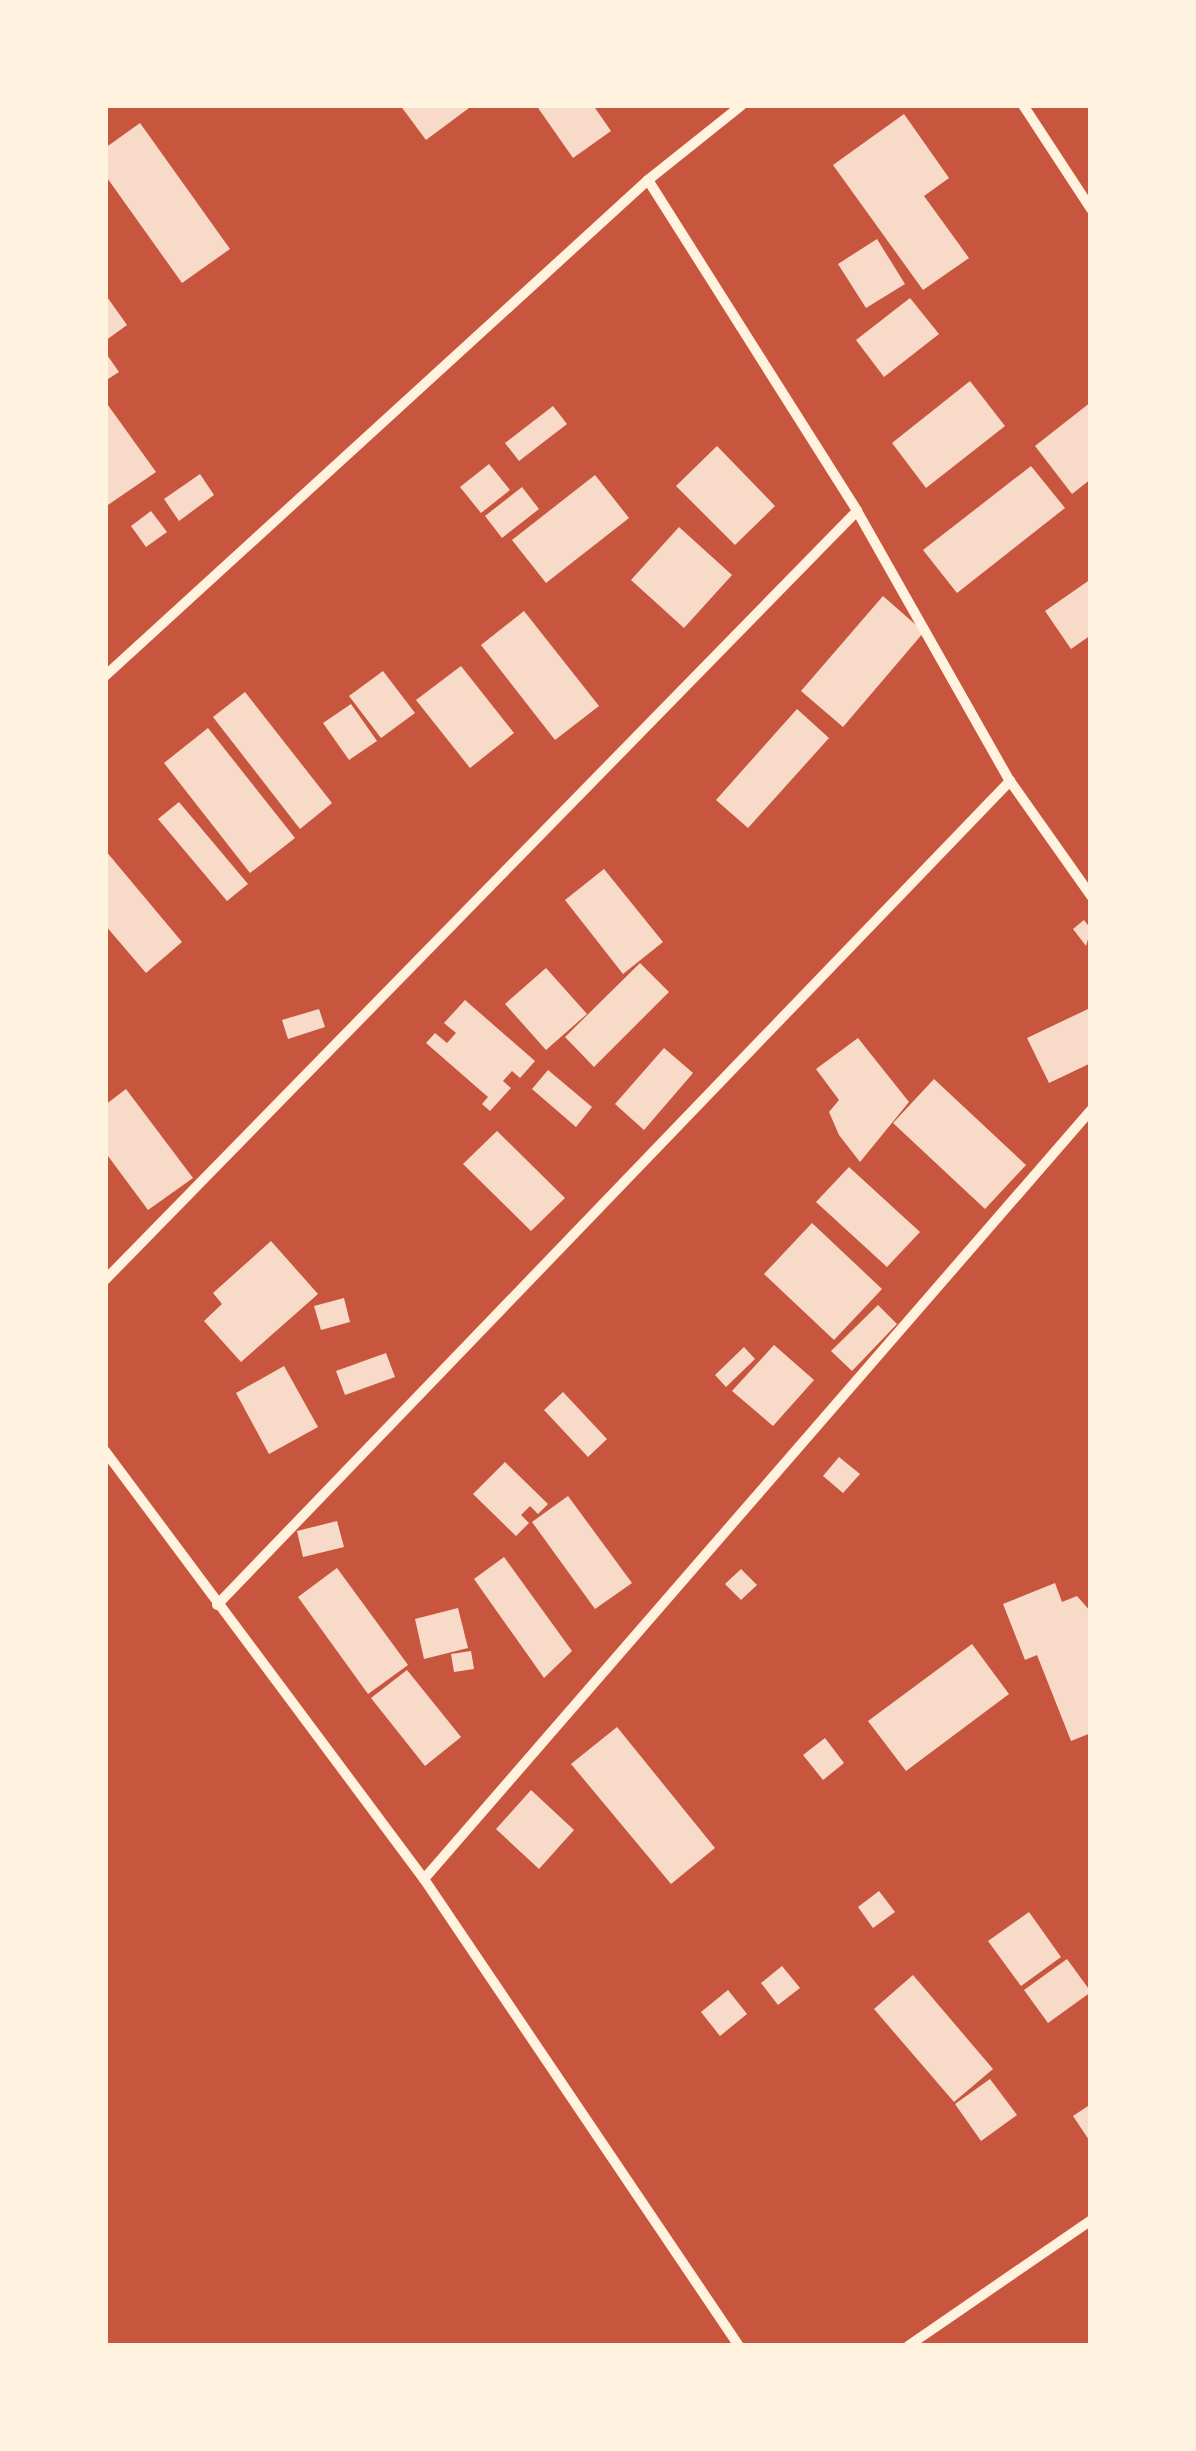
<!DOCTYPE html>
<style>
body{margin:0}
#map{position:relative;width:1196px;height:2451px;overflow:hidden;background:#c8553d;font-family:Bitter,serif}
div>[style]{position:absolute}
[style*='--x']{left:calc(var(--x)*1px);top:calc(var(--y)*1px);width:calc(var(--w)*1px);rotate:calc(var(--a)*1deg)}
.building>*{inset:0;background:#f7dbc8}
.minor>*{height:10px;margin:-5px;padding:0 5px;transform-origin:5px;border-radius:5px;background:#fff3e0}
span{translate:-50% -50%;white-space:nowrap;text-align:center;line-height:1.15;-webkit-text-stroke:10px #fff3e0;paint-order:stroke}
.frame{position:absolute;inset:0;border:108px solid #fff3e0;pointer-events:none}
</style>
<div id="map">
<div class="building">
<i style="clip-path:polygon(400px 105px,473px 105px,426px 140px)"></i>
<i style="clip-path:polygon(536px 105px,593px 105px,611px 131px,573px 158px)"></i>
<i style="clip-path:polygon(904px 114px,949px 178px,924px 196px,969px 258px,923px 290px,833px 165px)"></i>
<i style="clip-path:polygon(140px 123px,230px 249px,182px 283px,105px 175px,105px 148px)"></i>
<i style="clip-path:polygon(877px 239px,905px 284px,866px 308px,838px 264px)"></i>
<i style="clip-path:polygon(105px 294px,127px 325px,105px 341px)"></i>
<i style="clip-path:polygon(910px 298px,939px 334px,884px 377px,856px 340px)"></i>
<i style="clip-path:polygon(105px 352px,119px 372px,105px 381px)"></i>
<i style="clip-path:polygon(970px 381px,1005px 426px,926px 488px,892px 443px)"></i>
<i style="clip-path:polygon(105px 401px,156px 472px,105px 507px)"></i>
<i style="clip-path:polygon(1091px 402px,1091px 479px,1072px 494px,1035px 446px)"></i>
<i style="clip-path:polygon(553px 406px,567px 424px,519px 461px,505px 443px)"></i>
<i style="clip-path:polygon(717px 446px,775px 506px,735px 545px,676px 486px)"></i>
<i style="clip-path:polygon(489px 464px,510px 490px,481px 513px,460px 487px)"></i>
<i style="clip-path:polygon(1031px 466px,1065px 508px,957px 593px,923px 550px)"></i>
<i style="clip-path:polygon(200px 474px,214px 495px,179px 521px,164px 499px)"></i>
<i style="clip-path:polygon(595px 475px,629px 518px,546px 583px,512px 540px)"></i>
<i style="clip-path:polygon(522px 487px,539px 509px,502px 538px,485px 516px)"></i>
<i style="clip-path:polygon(151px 511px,167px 532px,146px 547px,131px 526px)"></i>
<i style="clip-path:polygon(679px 527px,732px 575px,684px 628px,631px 580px)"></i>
<i style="clip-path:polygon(1091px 579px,1091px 635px,1071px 649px,1045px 611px)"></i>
<i style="clip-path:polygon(883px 596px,924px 632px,843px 727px,801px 691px)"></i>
<i style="clip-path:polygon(524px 611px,599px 706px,555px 740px,481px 645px)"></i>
<i style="clip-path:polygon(461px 666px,514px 733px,470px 768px,416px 700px)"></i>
<i style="clip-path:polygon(383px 671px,415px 713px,381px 738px,349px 696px)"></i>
<i style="clip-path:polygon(245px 692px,332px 803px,300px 829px,213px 717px)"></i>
<i style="clip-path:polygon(351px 704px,377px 741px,349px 760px,323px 723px)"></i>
<i style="clip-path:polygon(797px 709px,829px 738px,748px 828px,716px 800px)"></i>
<i style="clip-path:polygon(208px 728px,295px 838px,250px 873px,164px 763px)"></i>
<i style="clip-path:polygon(179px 802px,248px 884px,227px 901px,158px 819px)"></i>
<i style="clip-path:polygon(105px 850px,182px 942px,146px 973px,105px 925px)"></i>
<i style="clip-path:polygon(604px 869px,663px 942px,623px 974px,565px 900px)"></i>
<i style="clip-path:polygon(1084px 920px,1091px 929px,1086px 946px,1073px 929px)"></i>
<i style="clip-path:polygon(640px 963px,669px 992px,594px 1067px,565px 1037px)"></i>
<i style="clip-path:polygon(546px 968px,587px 1014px,546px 1050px,505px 1004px)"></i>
<i style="clip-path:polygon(465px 1000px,535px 1061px,520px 1078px,512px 1071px,503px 1081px,511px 1088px,490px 1111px,482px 1104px,488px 1097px,426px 1043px,435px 1033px,447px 1043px,456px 1033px,444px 1023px)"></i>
<i style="clip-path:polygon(319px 1009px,325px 1027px,288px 1039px,282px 1020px)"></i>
<i style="clip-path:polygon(1088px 1009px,1091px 1063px,1049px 1083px,1027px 1038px)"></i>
<i style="clip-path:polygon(858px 1038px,909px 1102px,860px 1162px,839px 1135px,829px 1112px,839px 1100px,816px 1069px)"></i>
<i style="clip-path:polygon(664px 1048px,693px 1073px,644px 1130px,615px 1104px)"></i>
<i style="clip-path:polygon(548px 1070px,592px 1107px,576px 1127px,532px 1089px)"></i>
<i style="clip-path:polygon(934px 1079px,1026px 1165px,985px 1209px,893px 1123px)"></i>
<i style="clip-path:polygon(126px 1089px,193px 1178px,148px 1210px,105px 1152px,105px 1105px)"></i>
<i style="clip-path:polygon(497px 1131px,565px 1198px,531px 1231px,463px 1164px)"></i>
<i style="clip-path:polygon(849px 1167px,920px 1232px,887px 1267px,816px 1202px)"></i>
<i style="clip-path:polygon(812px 1223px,882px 1289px,834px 1340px,764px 1274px)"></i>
<i style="clip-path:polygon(271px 1241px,318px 1294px,241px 1362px,204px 1321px,222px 1304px,213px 1293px)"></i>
<i style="clip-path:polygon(344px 1298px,350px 1322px,321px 1330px,314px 1306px)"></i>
<i style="clip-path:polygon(878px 1305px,897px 1324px,852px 1371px,831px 1351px)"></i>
<i style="clip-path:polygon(774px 1345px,814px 1380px,773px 1426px,732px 1391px)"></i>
<i style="clip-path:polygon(744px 1347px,755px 1359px,726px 1387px,715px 1375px)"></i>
<i style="clip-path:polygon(386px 1353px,395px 1377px,345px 1395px,336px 1371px)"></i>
<i style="clip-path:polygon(284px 1366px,318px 1427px,269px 1454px,236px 1393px)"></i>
<i style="clip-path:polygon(563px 1392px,607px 1439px,588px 1457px,544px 1410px)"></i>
<i style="clip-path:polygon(839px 1457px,860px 1474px,843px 1493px,823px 1476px)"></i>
<i style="clip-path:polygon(505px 1462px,548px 1504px,538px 1514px,530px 1506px,521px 1515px,529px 1523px,516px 1536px,473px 1494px)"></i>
<i style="clip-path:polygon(568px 1496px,632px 1583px,595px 1609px,532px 1522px)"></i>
<i style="clip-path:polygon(337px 1521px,344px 1547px,303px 1557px,297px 1531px)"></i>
<i style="clip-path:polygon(504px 1557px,572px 1651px,544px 1678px,474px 1579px)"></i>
<i style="clip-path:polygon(337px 1568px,408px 1665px,368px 1694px,298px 1597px)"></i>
<i style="clip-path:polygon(741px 1569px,757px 1585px,741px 1600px,725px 1584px)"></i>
<i style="clip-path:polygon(1055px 1583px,1062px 1602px,1077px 1596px,1091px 1612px,1091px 1733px,1071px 1741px,1037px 1655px,1025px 1660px,1003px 1604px)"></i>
<i style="clip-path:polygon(458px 1608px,468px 1648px,424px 1659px,415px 1619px)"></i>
<i style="clip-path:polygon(972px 1644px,1009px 1694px,906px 1771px,868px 1721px)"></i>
<i style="clip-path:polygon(471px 1651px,474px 1669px,454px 1672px,451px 1654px)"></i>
<i style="clip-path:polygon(407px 1670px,461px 1737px,425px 1766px,371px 1698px)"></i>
<i style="clip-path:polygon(617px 1727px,715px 1848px,671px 1884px,571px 1764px)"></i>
<i style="clip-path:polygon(825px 1738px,844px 1763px,823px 1780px,803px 1755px)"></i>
<i style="clip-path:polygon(531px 1790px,574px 1830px,539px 1869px,496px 1829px)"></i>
<i style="clip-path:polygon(879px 1891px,895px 1912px,873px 1928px,858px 1907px)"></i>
<i style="clip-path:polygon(1029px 1912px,1061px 1957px,1021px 1986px,988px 1941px)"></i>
<i style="clip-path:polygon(1067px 1959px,1091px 1992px,1048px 2023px,1024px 1990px)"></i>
<i style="clip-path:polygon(782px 1966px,800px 1988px,778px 2005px,761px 1983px)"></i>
<i style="clip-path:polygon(913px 1975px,993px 2069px,954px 2102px,874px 2009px)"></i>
<i style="clip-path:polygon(728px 1990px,747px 2014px,720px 2036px,701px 2012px)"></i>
<i style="clip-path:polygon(990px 2079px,1017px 2115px,981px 2141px,955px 2104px)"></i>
<i style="clip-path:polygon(1091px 2104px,1091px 2143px,1073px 2116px)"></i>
</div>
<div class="minor">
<i style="--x:1023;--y:105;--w:124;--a:56.8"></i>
<i style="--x:648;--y:180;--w:391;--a:57.7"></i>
<i style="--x:857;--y:511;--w:310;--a:60.5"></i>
<i style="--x:1010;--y:781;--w:141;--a:54.8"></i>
<i style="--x:105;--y:676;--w:735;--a:-42.41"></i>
<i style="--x:648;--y:180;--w:120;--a:-38.6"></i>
<i style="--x:105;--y:1280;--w:1076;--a:-45.64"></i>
<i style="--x:105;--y:1451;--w:534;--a:53.3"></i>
<i style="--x:424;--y:1879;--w:563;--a:56"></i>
<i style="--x:217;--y:1605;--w:1144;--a:-46.1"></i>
<i style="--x:424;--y:1879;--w:1018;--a:-49.06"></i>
<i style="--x:908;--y:2346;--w:222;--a:-34.5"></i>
</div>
<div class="frame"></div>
</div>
